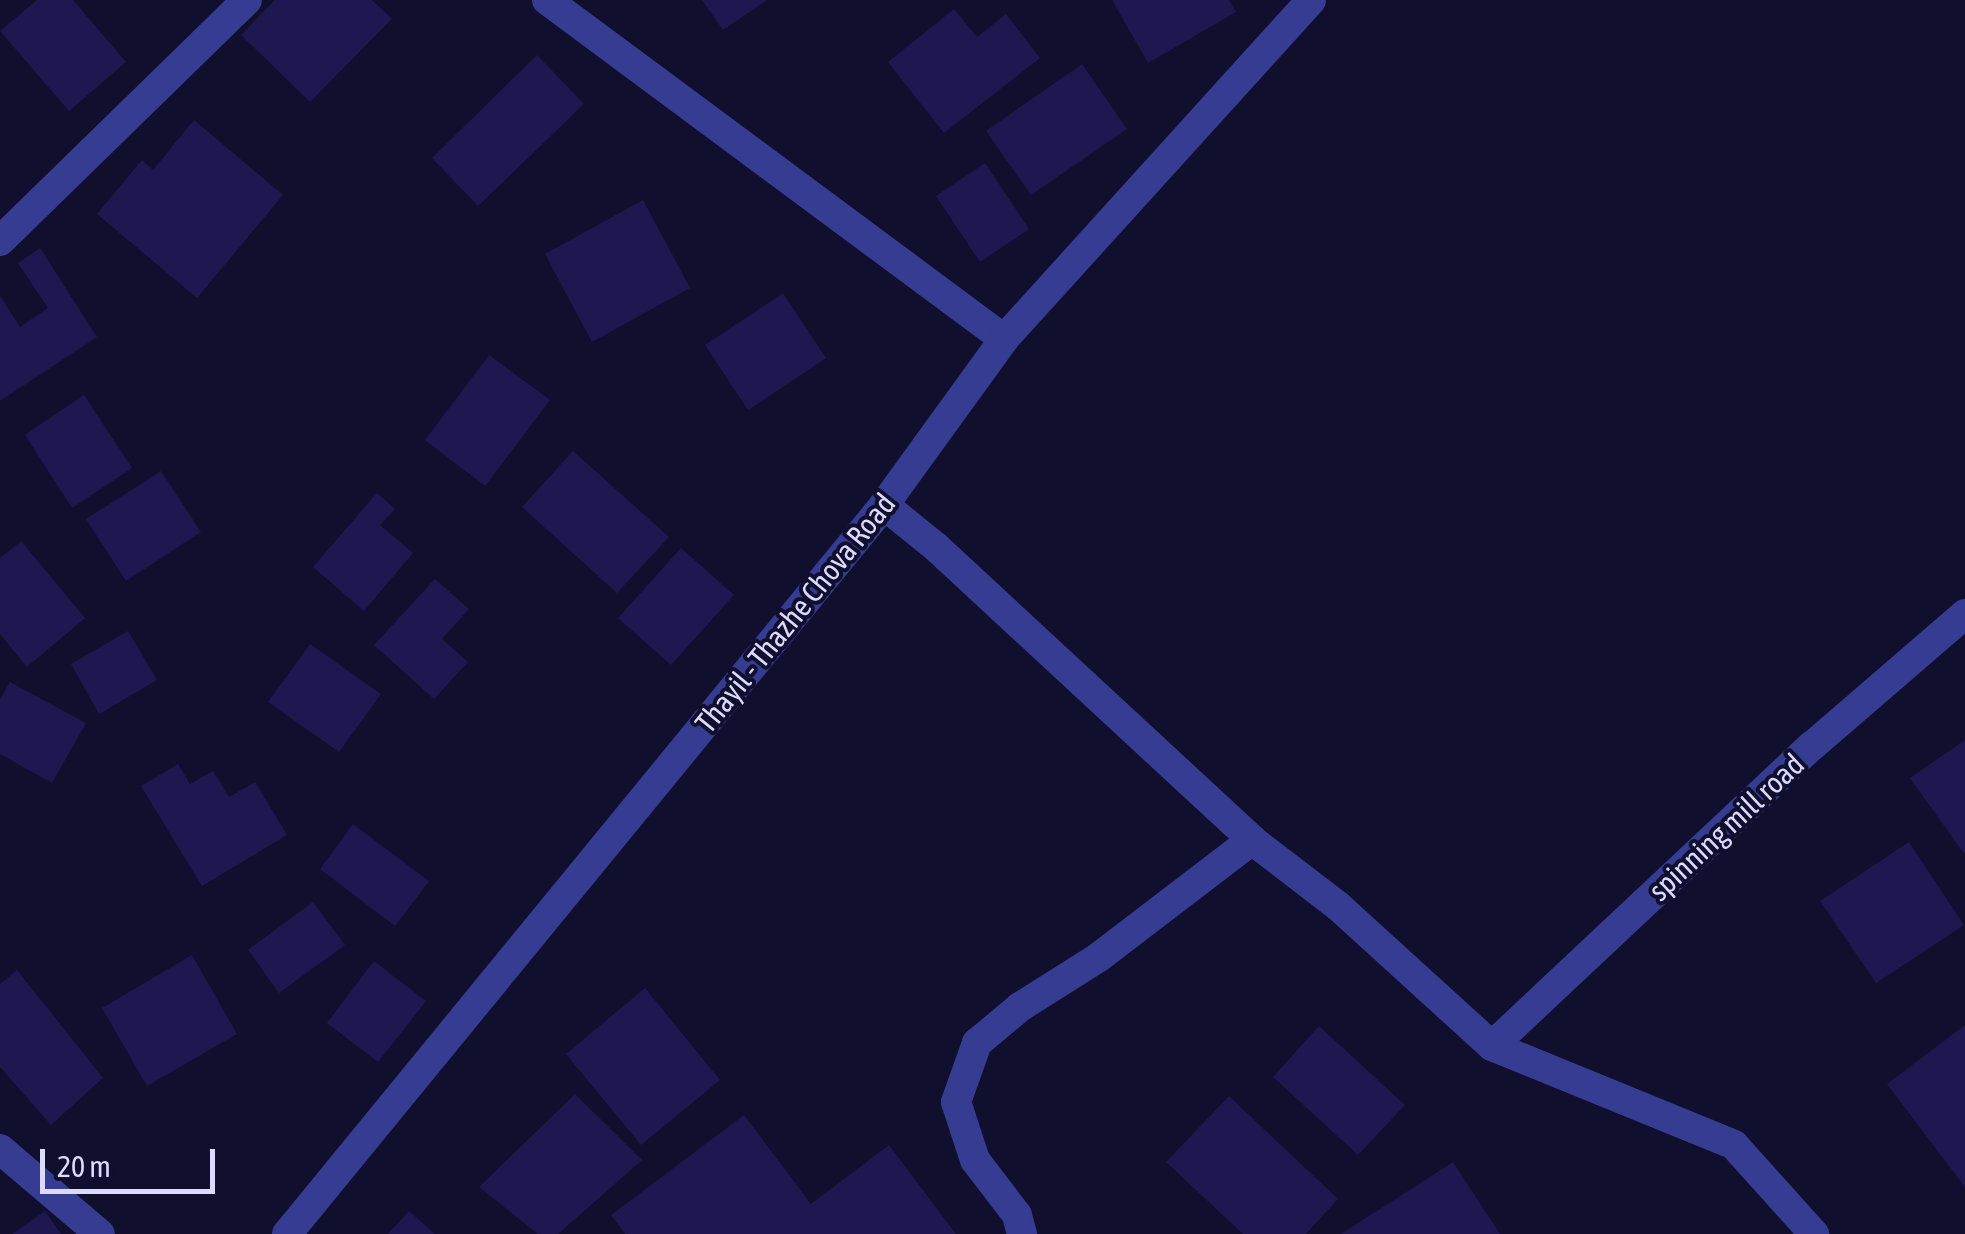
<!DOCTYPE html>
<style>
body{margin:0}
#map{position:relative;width:1965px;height:1234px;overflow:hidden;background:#100f2d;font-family:"Asap Condensed",sans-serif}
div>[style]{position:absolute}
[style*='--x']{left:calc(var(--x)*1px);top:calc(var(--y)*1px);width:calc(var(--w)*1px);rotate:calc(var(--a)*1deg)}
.building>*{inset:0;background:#1d1950}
.minor>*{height:30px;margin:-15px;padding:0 15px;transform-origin:15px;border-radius:15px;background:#353c91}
span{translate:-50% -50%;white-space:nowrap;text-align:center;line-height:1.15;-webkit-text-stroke:8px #100f2d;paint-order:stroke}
.street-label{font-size:30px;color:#dbdbff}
.scale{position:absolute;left:40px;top:1149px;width:175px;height:45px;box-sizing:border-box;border:5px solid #dbdbff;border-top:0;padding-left:12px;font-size:30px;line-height:35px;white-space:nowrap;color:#dbdbff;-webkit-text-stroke:8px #100f2d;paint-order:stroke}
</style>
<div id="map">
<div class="building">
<i style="clip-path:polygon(37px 0,73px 0,126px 62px,69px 111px,0 31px)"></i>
<i style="clip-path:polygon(275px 0,372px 0,392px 19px,310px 102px,241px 35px)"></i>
<i style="clip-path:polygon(702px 0,767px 0,723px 30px)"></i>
<i style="clip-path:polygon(1112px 0,1229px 0,1236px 12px,1148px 63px)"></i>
<i style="clip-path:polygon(954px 9px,977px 37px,1006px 14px,1040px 58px,944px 133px,888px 62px)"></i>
<i style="clip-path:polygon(537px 55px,584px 104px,478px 206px,432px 158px)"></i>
<i style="clip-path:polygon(1082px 64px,1127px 129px,1031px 195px,986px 131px)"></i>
<i style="clip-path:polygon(194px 120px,283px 195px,197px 298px,97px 214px,142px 160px,153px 170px)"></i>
<i style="clip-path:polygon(985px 163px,1029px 229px,980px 262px,936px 196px)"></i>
<i style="clip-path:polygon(643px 200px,690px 288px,592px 342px,545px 254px)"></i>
<i style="clip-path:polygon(40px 248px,97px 337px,0 401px,0 296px,20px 327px,48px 308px,18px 263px)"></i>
<i style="clip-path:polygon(783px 293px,826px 358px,748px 410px,705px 345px)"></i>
<i style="clip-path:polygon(489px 355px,550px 400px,485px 486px,425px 440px)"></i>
<i style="clip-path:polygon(84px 395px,132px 468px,72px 508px,25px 435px)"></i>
<i style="clip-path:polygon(573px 451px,669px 537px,617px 593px,522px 507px)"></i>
<i style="clip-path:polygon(161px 471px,201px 532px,126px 581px,86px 519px)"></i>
<i style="clip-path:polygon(377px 493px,395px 509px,380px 525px,413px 553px,364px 611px,313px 567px)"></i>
<i style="clip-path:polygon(21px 541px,85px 618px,27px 667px,0 634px,0 558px)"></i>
<i style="clip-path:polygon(681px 548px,734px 595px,671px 665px,618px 618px)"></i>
<i style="clip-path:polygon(435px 579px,469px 609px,442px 639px,468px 662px,434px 699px,374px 645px)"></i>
<i style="clip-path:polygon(128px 631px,157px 680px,99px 714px,71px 664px)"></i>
<i style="clip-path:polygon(310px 644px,381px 694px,339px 752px,268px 702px)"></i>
<i style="clip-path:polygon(10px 682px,86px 723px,52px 783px,0 754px,0 699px)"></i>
<i style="clip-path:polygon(1965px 740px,1965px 855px,1910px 778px)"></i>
<i style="clip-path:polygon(178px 764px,190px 784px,213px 771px,229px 797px,255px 782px,287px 835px,202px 886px,141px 786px)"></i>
<i style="clip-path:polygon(353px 824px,429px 881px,395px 926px,320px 869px)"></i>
<i style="clip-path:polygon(1909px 842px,1964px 925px,1876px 983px,1820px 901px)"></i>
<i style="clip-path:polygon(313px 902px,345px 945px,279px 993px,248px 950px)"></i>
<i style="clip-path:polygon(192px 955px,237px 1034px,147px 1086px,102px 1008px)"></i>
<i style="clip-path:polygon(374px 961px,426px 1001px,378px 1062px,327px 1023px)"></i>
<i style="clip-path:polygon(17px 970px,103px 1078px,51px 1125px,0 1067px,0 984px)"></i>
<i style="clip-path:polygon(645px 988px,720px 1080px,641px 1145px,566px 1054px)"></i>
<i style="clip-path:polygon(1965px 1025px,1965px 1187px,1887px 1084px)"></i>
<i style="clip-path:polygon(1319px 1026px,1405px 1105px,1358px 1155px,1273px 1077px)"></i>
<i style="clip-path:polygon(575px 1094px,642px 1160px,558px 1234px,538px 1234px,479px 1187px)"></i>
<i style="clip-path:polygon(1229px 1096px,1338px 1199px,1306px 1234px,1243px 1234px,1166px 1162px)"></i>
<i style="clip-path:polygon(744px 1115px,811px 1204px,889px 1145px,956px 1234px,625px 1234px,611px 1215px)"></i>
<i style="clip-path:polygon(1453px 1162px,1500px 1234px,1341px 1234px)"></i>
<i style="clip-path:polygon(45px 1211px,61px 1234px,12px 1234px)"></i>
<i style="clip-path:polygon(409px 1211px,435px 1234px,388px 1234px)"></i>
</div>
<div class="minor">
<i style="--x:547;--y:0;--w:569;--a:36.57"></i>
<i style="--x:0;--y:241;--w:345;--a:-44.3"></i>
<i style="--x:884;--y:505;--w:67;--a:38.9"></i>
<i style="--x:936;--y:547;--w:431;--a:42.8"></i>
<i style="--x:1252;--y:840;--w:108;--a:37.5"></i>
<i style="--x:1338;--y:906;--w:208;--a:42.3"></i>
<i style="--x:1492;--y:1046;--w:261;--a:22.2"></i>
<i style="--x:1734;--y:1145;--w:120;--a:48"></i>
<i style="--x:1492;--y:1046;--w:439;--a:-43.2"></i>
<i style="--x:1812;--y:746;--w:202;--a:-40.8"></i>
<i style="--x:0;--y:1149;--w:131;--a:40.4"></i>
<i style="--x:287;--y:1234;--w:942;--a:-50.68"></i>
<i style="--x:884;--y:505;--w:205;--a:-54.1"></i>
<i style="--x:1004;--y:339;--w:457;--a:-47.8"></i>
<i style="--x:1022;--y:1234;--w:20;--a:-105"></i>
<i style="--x:1017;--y:1215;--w:69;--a:-127.4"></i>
<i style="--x:975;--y:1160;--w:61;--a:-108.1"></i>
<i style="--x:956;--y:1102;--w:63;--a:-70.4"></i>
<i style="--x:977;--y:1043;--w:56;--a:-39.9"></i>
<i style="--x:1020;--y:1007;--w:93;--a:-32.3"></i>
<i style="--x:1099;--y:957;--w:193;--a:-37.4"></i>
</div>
<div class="street-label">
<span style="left:795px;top:613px;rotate:-51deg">Thayil - Thazhe Chova Road</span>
<span style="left:1726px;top:827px;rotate:-43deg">spinning mill road</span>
</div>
<div class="scale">20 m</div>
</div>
